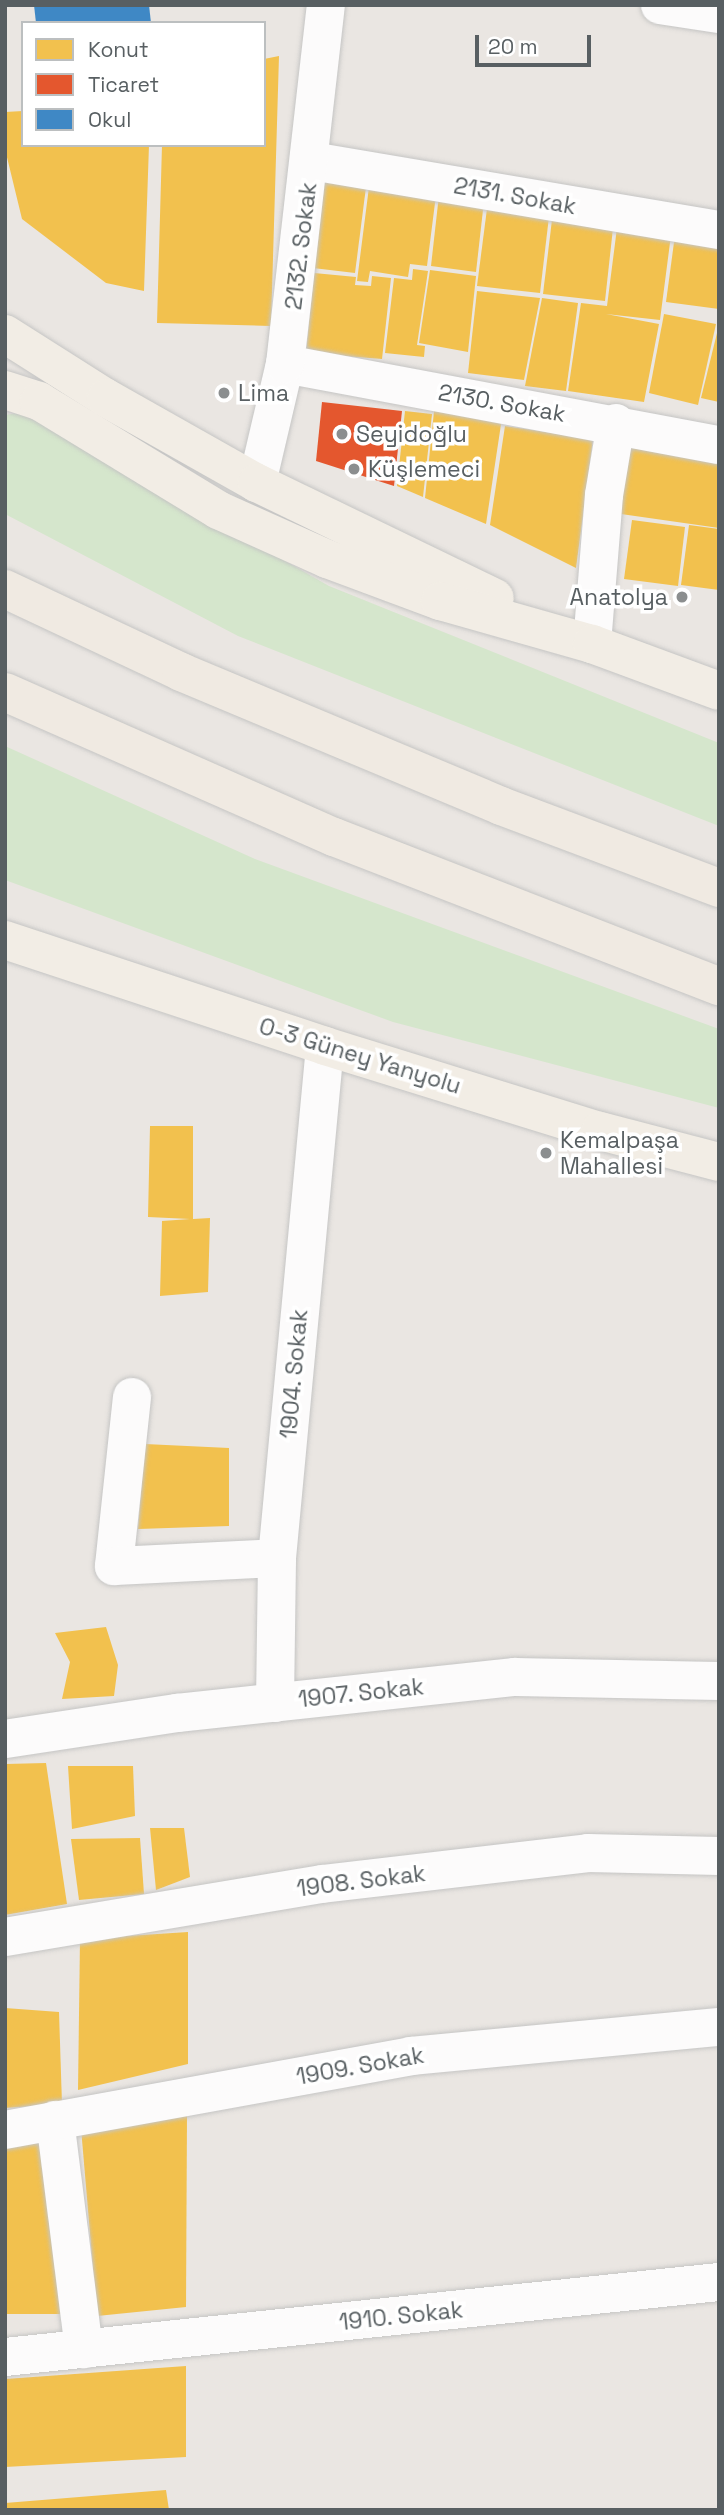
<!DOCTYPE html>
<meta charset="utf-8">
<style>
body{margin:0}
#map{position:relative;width:724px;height:2515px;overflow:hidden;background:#eae6e2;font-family:"Space Grotesk",sans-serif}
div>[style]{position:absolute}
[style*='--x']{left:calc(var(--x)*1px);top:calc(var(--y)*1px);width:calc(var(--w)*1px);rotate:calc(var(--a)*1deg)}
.green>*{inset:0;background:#d5e6cc}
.homes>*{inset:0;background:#f2c14e}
.shops>*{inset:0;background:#e4572e}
.schools>*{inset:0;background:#3f88c5}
.roads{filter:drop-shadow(0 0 2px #c5c5c4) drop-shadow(0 0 2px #c5c5c4)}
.minor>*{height:38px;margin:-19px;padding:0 19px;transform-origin:19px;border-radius:19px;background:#fcfbfb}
.primary>*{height:38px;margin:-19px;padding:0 19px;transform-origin:19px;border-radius:19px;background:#f2ede5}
.trunk>*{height:38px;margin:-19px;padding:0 19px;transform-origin:19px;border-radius:19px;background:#f0eae2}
.dots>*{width:19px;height:19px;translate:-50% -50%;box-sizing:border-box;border:4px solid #fff;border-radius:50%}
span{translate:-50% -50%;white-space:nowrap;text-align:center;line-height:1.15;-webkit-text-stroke:7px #fff;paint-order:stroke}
.street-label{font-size:23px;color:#585f62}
.poi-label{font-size:23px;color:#585f62}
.left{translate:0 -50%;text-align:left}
.right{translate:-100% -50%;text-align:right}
.frame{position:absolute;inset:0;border:7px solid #585f62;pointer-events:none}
.legend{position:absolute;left:21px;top:21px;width:245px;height:126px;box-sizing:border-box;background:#fff;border:2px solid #bcbfc0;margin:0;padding:9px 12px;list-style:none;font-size:21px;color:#585f62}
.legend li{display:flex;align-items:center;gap:14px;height:35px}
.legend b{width:35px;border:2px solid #bcbfc0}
.scale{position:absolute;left:475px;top:35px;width:116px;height:32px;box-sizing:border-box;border:4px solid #585f62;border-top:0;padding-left:9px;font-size:21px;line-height:24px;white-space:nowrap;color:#585f62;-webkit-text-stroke:5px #fff;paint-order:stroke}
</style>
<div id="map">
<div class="green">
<i style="clip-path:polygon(17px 413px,50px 427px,329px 586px,719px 743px,719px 826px,238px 636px,5px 514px,5px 415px)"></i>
<i style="clip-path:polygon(5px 746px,255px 859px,719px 1029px,719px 1108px,393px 1022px,5px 880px)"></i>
</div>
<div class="homes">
<i style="clip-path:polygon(279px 56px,271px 326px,157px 323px,162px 145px,264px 145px,264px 59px)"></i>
<i style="clip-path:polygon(23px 111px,23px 145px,149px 145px,144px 291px,106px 283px,22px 219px,5px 149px,5px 112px)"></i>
<i style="clip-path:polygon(323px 182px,366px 187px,355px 273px,313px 268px)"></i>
<i style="clip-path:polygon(369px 187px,436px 195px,427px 266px,410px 264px,408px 277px,370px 271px,368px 282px,357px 281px)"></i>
<i style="clip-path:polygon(439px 195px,484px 201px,476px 272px,431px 266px)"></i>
<i style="clip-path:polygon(488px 201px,550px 208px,540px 293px,477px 286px)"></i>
<i style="clip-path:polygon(552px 220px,613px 228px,605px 301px,543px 294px)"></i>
<i style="clip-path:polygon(617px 228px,671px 235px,660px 320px,606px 314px,659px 324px,644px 402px,568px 391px,581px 303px,607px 306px)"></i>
<i style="clip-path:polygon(675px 235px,719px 240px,719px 309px,666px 302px)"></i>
<i style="clip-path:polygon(413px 269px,428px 271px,417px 345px,425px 346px,424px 357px,385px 353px,394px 278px,412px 280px)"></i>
<i style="clip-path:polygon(430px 270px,476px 276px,468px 352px,419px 343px)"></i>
<i style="clip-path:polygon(314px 273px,356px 277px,355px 285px,371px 286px,372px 276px,391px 278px,382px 359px,306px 353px)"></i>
<i style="clip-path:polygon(477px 291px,540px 298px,524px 380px,468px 373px)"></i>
<i style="clip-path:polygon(542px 298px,578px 303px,566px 391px,525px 386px)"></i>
<i style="clip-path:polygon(664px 314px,716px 324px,698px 405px,649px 393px)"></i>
<i style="clip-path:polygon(718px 329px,719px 329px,719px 402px,701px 398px)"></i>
<i style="clip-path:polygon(435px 402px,503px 411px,486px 524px,425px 498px)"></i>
<i style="clip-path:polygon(405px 411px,432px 414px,423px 497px,397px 486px)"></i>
<i style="clip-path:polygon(505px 426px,593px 439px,576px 568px,490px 525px)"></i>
<i style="clip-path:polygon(625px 440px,719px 453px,719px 528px,614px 513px)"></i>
<i style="clip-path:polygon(632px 520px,685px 527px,678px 586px,624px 579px)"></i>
<i style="clip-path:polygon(689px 525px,719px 529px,719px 590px,681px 585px)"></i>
<i style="clip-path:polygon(150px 1126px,193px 1126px,193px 1219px,210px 1218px,208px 1292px,160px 1296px,162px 1221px,190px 1219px,148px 1217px)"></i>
<i style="clip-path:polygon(145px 1444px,229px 1448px,229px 1526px,138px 1529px)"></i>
<i style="clip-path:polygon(106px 1627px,118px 1665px,114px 1696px,62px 1699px,70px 1662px,55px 1633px)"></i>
<i style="clip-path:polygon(46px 1763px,67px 1904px,5px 1915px,5px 1764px)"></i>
<i style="clip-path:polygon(68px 1766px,133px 1766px,135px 1816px,72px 1829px)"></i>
<i style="clip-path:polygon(150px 1828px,184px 1828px,190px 1877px,156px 1890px)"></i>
<i style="clip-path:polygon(140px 1838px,144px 1894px,79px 1900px,71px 1839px)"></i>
<i style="clip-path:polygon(188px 1932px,188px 2064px,78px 2090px,80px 1939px)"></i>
<i style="clip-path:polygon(5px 2008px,59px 2012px,62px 2104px,5px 2108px)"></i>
<i style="clip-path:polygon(187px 2115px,186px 2307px,97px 2316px,81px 2128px)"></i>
<i style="clip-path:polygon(41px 2140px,63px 2314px,5px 2314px,5px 2146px)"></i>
<i style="clip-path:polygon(186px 2366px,186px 2457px,5px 2467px,5px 2379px)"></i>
<i style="clip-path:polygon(166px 2490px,169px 2510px,5px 2510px,5px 2503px)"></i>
</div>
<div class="shops">
<i style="clip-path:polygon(322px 402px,402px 411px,394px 486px,316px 461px)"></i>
</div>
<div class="schools">
<i style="clip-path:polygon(34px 5px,149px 5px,151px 23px,36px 23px)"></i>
</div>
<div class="roads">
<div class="minor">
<i style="--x:660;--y:5;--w:60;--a:8.7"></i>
<i style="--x:311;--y:161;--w:414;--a:9.6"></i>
<i style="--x:285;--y:364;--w:441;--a:10.6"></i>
<i style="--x:257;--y:483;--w:122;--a:-76.8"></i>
<i style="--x:285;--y:364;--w:361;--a:-83.5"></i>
<i style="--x:592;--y:644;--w:149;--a:-85.4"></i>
<i style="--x:604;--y:495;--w:73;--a:-80.5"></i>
<i style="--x:132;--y:1397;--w:170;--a:96.1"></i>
<i style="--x:114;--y:1566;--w:163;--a:-2.8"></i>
<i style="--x:275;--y:1703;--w:145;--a:-89.2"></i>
<i style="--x:277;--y:1558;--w:514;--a:-84.64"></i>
<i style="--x:5;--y:1739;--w:174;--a:-8.6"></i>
<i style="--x:177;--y:1713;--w:340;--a:-6.1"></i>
<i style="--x:515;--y:1677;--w:204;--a:1.1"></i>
<i style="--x:5;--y:1937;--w:321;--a:-9.5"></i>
<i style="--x:322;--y:1884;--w:268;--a:-6.6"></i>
<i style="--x:588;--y:1853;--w:131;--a:1.3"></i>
<i style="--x:55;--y:2120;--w:231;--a:82.8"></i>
<i style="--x:5;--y:2130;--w:413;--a:-10.3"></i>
<i style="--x:411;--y:2056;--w:309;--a:-5.4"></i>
<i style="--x:5;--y:2357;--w:718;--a:-6"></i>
</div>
<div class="primary">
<i style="--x:5;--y:334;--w:120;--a:32.4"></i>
<i style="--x:106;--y:398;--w:173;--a:29.4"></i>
<i style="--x:257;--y:483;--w:264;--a:25.8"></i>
<i style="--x:5;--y:390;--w:36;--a:18"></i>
<i style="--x:39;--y:401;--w:210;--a:31.3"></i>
<i style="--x:218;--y:510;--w:120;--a:24.2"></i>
<i style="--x:327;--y:559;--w:121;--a:20.4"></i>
<i style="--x:440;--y:601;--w:158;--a:15.8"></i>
<i style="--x:592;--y:644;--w:135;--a:20.3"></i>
<i style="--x:5;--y:940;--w:337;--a:18.3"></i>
<i style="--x:325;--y:1046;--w:288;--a:17.2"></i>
<i style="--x:600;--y:1131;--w:123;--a:14.6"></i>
</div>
<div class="trunk">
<i style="--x:5;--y:589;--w:195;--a:25.2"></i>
<i style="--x:181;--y:672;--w:347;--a:22.7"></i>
<i style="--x:501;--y:806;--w:233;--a:20.6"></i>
<i style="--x:5;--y:692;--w:360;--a:23.8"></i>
<i style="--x:334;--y:837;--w:413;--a:21.2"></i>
</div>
</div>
<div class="dots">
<i style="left:224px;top:393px;background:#8b8e8f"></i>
<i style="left:342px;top:434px;background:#8b8e8f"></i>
<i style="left:354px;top:469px;background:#8b8e8f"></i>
<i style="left:682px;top:597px;background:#8b8e8f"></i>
<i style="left:546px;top:1153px;background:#8b8e8f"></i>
</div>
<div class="street-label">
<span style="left:515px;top:196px;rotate:10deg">2131. Sokak</span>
<span style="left:301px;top:246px;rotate:-83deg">2132. Sokak</span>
<span style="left:502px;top:403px;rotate:10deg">2130. Sokak</span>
<span style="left:360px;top:1056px;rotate:17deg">O-3 Güney Yanyolu</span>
<span style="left:294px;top:1374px;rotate:-85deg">1904. Sokak</span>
<span style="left:361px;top:1693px;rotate:-6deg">1907. Sokak</span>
<span style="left:361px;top:1881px;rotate:-7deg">1908. Sokak</span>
<span style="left:360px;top:2066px;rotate:-10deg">1909. Sokak</span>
<span style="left:401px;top:2316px;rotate:-6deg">1910. Sokak</span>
</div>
<div class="poi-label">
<span class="left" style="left:238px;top:393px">Lima</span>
<span class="left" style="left:356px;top:434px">Seyidoğlu</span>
<span class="left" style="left:368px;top:469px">Küşlemeci</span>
<span class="right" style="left:668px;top:597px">Anatolya</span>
<span class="left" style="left:560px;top:1153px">Kemalpaşa<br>Mahallesi</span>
</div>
<div class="frame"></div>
<ul class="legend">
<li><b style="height:19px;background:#f2c14e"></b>Konut</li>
<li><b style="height:19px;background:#e4572e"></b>Ticaret</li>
<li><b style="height:19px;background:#3f88c5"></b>Okul</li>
</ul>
<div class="scale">20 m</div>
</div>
